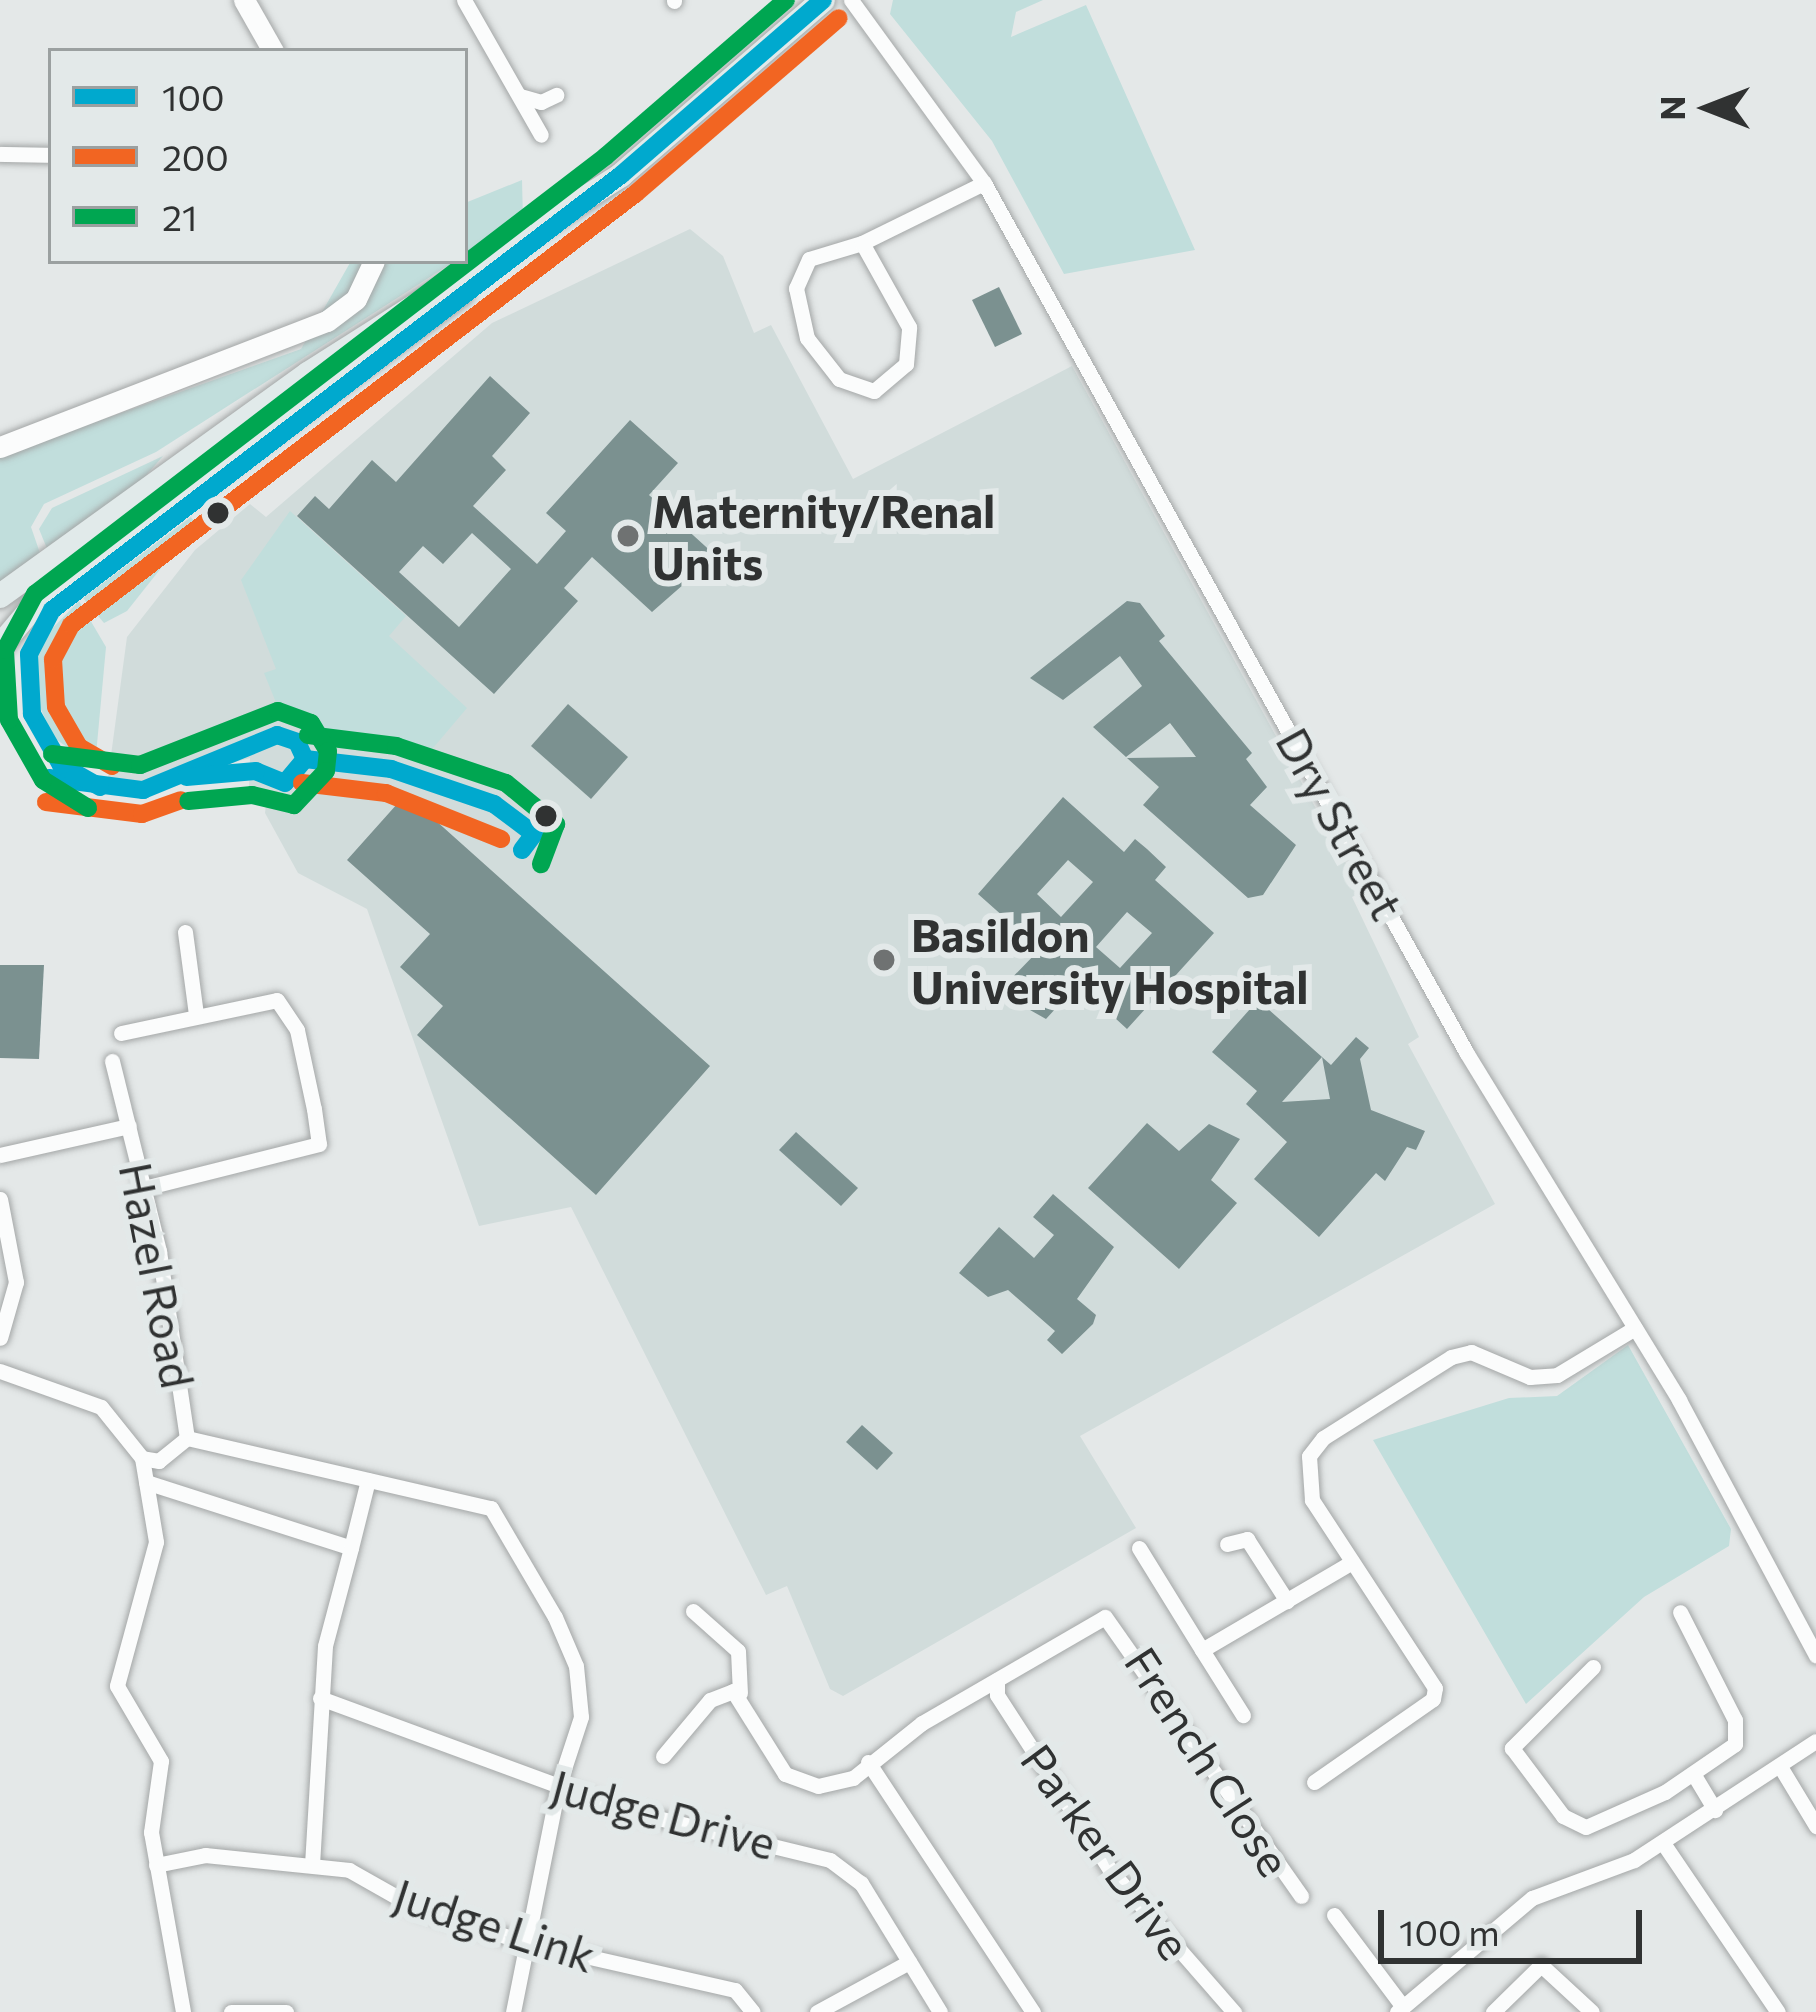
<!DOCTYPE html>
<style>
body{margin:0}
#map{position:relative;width:1816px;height:2012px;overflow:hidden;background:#e4e8e8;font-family:Commissioner,sans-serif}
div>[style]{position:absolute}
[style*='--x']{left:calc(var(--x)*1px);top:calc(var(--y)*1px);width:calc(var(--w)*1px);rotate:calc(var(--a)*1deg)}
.built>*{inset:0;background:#d1dcdb}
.green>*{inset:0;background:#c1dedc}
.building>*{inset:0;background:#7b9190}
.roads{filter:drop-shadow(0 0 3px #a4a7a7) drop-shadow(0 0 3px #a4a7a7)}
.street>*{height:15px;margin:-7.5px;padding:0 7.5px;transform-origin:7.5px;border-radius:7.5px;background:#fbfcfc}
.secondary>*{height:21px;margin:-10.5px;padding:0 10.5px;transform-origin:10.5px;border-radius:10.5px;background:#fbfcfc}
.primary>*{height:24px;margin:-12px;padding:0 12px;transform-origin:12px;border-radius:12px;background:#e1eaea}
.bus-1>*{height:18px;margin:-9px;padding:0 9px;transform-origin:9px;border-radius:9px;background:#00a9ce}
.bus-2>*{height:18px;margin:-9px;padding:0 9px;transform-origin:9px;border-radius:9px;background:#f26522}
.bus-3>*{height:18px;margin:-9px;padding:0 9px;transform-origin:9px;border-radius:9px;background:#00a651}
.dots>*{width:33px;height:33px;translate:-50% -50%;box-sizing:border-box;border:6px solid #e3e9e9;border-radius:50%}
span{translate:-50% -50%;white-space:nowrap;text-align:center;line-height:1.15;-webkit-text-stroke:12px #e3e9e9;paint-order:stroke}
.poi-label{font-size:45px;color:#303232;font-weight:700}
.left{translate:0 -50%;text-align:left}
.street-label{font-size:45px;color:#303232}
.legend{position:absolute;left:48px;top:48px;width:420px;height:216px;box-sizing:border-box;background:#e3e9e9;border:3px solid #9ba0a0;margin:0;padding:15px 21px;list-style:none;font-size:36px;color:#303232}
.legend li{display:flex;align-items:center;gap:24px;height:60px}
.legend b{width:60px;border:3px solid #9ba0a0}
.north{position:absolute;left:1648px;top:48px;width:120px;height:120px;-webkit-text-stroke:9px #e3e9e9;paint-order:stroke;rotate:270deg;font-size:33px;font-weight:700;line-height:48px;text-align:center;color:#303232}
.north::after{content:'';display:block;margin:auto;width:42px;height:54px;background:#303232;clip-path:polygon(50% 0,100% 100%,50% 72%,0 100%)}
.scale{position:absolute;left:1378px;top:1910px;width:264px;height:54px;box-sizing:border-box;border:6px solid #303232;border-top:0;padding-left:15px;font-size:36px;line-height:42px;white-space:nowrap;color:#303232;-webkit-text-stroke:9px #e3e9e9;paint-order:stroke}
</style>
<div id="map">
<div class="built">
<i style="clip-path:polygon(690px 229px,723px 256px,754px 333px,771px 325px,853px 479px,1072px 366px,1362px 892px,1352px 897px,1419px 1037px,1408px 1044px,1495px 1204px,1080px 1436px,1136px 1528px,843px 1696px,830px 1689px,787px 1586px,766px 1595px,571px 1207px,479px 1226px,367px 909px,298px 873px,265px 813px,267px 795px,249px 786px,250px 758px,141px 787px,107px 785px,127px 637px,195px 550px,250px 504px,266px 517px,492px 323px)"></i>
</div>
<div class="green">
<i style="clip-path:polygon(893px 0,1043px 0,1016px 12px,1011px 37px,1086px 5px,1195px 250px,1064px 274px,992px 141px,890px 14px)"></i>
<i style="clip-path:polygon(522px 180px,523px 220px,465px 255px,465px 203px)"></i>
<i style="clip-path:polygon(351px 261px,455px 261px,156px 452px,44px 504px,31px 527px,41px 556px,0 583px,0 456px,301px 349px)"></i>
<i style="clip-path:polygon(163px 456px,136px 487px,48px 551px,39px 529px,52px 508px)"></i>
<i style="clip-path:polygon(290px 511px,406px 616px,389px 636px,467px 708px,428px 754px,329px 735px,277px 705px,264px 673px,276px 669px,241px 580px)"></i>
<i style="clip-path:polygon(191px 517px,196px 524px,127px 611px,104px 623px,83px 598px)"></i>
<i style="clip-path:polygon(79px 601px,106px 647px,95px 766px,54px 738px,34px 694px,39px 642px)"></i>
<i style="clip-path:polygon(1628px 1345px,1731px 1529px,1729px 1546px,1644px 1597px,1526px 1704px,1373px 1440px,1509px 1398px,1557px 1396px)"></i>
</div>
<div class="building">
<i style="clip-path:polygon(999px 287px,1022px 334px,995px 347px,972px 300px)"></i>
<i style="clip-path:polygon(evenodd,490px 376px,530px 413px,492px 456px,506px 470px,473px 506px,537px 564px,566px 531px,546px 513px,630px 420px,678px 463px,649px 495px,716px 556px,652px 612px,592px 557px,564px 588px,578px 601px,494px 694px,297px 516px,315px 496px,329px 509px,372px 460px,396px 482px,490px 376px,472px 533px,511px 569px,459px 627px,399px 572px,423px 546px,443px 564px,472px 533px)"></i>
<i style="clip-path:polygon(1127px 601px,1140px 603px,1165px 636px,1159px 641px,1252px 753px,1246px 759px,1267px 787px,1250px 805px,1296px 845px,1263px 895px,1248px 898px,1143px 805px,1159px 787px,1127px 758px,1196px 757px,1170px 723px,1126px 757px,1093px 727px,1142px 686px,1120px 656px,1063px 700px,1030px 678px)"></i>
<i style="clip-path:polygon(568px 704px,628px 757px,591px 799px,531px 746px)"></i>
<i style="clip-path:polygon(406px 794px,710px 1066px,596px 1195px,417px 1035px,443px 1006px,400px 967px,430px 934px,347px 860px)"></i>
<i style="clip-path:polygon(evenodd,1063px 797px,1124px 852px,1135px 839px,1147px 849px,1166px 867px,1155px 880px,1214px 933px,1127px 1029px,1078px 984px,1046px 1019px,1030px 1010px,1004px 986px,1040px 949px,978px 894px,1063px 797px,1068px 860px,1093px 882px,1061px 917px,1037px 894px,1068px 860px,1063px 797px,1127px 912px,1152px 933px,1120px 968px,1096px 947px,1127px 912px)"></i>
<i style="clip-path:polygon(0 965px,44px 965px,39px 1059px,0 1058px)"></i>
<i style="clip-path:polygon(evenodd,1258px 1000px,1331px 1065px,1356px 1037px,1369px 1048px,1360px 1059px,1371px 1110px,1425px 1131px,1416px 1150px,1407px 1147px,1385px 1181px,1376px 1173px,1319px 1237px,1254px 1179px,1287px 1142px,1246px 1104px,1257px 1091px,1212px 1052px,1258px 1000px,1322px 1057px,1330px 1099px,1282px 1102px,1322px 1057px)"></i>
<i style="clip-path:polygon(1147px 1123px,1179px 1151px,1209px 1124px,1240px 1139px,1211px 1180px,1237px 1203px,1179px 1269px,1088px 1188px)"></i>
<i style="clip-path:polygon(796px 1132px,858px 1188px,841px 1206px,779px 1150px)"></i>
<i style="clip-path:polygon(1053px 1194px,1114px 1247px,1077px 1299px,1096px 1315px,1093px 1324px,1062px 1354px,1047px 1340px,1055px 1331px,1008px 1290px,988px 1297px,959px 1273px,999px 1227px,1034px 1258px,1054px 1235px,1033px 1217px)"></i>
<i style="clip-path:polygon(862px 1425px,893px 1453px,877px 1470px,846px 1442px)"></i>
</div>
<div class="roads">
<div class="street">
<i style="--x:464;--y:0;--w:155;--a:60.3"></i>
<i style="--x:674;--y:0;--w:1;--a:90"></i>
<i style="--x:851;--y:0;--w:226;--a:54"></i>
<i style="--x:984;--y:183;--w:994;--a:60.98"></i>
<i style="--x:1466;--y:1052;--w:408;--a:58.5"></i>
<i style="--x:1679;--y:1400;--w:290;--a:61.8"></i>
<i style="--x:520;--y:96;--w:22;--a:16"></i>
<i style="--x:541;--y:102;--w:17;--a:-25"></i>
<i style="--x:0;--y:154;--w:51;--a:1.1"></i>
<i style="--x:862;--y:243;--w:55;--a:163.2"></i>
<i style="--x:809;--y:259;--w:32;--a:114"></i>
<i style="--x:796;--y:288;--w:51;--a:77.6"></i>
<i style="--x:807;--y:338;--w:52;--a:52"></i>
<i style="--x:839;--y:379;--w:37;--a:19"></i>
<i style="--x:874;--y:391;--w:42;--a:-40.2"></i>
<i style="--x:906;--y:364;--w:37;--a:-85"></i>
<i style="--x:909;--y:327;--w:96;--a:-119.2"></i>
<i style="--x:862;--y:243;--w:136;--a:-26.2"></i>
<i style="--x:185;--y:932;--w:83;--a:82.4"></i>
<i style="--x:121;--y:1033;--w:159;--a:-11.9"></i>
<i style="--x:277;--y:1000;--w:36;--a:56"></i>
<i style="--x:297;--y:1030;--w:81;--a:77.9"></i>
<i style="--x:314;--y:1109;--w:35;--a:82"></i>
<i style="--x:319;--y:1144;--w:180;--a:165.9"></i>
<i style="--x:112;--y:1061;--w:196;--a:76.1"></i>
<i style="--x:159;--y:1251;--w:189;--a:81.5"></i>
<i style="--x:187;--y:1438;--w:36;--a:141"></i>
<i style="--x:159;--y:1461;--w:17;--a:-170"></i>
<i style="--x:0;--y:1155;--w:132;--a:-12.7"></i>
<i style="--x:0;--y:1199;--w:85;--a:79.1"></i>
<i style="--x:16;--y:1282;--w:58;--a:105.9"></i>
<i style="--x:0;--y:1371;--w:107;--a:19.6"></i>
<i style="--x:101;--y:1407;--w:65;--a:51.2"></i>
<i style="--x:142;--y:1458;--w:85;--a:80.5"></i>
<i style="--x:156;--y:1542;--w:149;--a:105.2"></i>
<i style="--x:117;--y:1686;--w:87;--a:59.6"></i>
<i style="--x:161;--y:1761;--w:72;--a:98"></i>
<i style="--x:151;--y:1832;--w:183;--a:79.9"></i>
<i style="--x:187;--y:1438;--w:312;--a:13"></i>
<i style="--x:491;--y:1508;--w:126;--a:59.6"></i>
<i style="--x:555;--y:1617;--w:53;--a:66.8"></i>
<i style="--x:576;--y:1666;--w:51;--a:84.4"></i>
<i style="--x:581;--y:1717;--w:74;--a:108.2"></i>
<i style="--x:558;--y:1787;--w:229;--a:101.3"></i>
<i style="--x:146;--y:1482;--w:215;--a:17.8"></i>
<i style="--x:351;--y:1548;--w:101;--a:104.9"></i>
<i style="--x:325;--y:1646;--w:218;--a:93.4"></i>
<i style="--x:1227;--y:1544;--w:21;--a:-14"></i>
<i style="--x:1247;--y:1539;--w:74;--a:57.2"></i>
<i style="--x:351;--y:1548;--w:70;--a:-76"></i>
<i style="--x:1139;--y:1548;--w:120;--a:58.3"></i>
<i style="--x:1202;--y:1650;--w:174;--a:-30.4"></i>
<i style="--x:693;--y:1611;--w:60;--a:41.6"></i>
<i style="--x:738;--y:1651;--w:42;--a:87.3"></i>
<i style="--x:1202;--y:1650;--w:77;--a:57.8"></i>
<i style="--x:1593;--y:1667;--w:115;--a:135"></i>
<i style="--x:1512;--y:1748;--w:85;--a:53.1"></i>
<i style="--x:1563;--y:1816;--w:25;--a:26"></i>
<i style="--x:1586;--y:1827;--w:86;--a:-23.9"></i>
<i style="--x:1665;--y:1792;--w:85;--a:-34.4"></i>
<i style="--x:1735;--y:1744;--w:24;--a:-90"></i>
<i style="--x:1735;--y:1720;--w:121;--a:-117"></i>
<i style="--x:997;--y:1680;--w:15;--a:90"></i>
<i style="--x:997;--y:1695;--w:208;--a:57.1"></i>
<i style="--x:1110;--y:1870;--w:189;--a:48.9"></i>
<i style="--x:320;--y:1698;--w:325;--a:20.2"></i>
<i style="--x:625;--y:1810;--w:211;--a:13.7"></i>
<i style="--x:830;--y:1860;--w:39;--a:37"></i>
<i style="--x:861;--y:1883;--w:151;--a:58.5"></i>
<i style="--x:663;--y:1756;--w:73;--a:-50"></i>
<i style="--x:710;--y:1700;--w:25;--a:-21"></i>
<i style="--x:733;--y:1691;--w:98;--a:57.9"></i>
<i style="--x:785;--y:1774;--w:35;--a:20"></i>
<i style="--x:818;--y:1786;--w:36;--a:-13"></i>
<i style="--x:853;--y:1778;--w:88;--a:-38.6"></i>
<i style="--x:922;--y:1723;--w:211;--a:-30.1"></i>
<i style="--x:1105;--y:1617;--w:341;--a:54.9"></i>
<i style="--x:868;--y:1762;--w:300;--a:56.6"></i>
<i style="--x:1781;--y:1768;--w:68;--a:58.9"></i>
<i style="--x:1694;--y:1775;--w:41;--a:59"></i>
<i style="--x:1314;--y:1782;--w:145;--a:-34.9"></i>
<i style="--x:1433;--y:1699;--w:11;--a:-80"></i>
<i style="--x:1435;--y:1688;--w:225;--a:-123.2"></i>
<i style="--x:1312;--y:1500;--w:44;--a:-93.9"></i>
<i style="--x:1309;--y:1456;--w:23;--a:-52"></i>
<i style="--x:1323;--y:1438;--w:151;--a:-32.3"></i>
<i style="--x:1451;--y:1357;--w:21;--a:-14"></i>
<i style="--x:1471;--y:1352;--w:64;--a:23"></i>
<i style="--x:1530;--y:1377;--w:27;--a:-4"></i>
<i style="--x:1557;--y:1375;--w:91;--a:-31.1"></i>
<i style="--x:1663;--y:1843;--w:204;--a:55.8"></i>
<i style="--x:156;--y:1865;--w:50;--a:-11.5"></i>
<i style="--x:205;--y:1855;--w:145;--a:5.9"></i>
<i style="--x:349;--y:1870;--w:79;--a:29.5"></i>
<i style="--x:418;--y:1909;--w:115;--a:17.2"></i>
<i style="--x:528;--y:1943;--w:212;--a:12.8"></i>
<i style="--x:735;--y:1990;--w:28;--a:51"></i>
<i style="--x:1334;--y:1915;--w:115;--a:53.1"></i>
<i style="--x:231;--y:2012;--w:55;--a:0"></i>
<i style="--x:817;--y:2012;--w:105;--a:-28.5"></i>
<i style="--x:1397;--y:2012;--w:177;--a:-40.2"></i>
<i style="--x:1532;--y:1898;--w:109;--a:-20.4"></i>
<i style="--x:1634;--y:1860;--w:217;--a:-33.2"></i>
<i style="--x:1493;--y:2012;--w:67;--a:-44.4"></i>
<i style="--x:1541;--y:1965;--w:69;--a:42.7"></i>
</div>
<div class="secondary">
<i style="--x:244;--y:0;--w:59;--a:60.4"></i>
<i style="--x:0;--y:447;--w:350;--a:-21.1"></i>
<i style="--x:327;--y:321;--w:36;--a:-37"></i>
<i style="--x:356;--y:299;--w:42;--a:-64.7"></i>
</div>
<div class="primary">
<i style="--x:0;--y:596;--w:380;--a:-35.8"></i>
<i style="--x:308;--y:374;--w:371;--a:-32.4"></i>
<i style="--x:621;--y:175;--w:267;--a:-40.9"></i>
<i style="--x:0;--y:646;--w:51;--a:-49.8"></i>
<i style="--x:33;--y:607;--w:531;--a:-36.27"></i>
</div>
</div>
<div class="bus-1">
<i style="--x:305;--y:759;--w:87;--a:6.6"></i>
<i style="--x:391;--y:769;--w:109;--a:18.8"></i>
<i style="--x:494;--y:804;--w:50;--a:36.9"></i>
<i style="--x:534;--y:834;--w:20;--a:127"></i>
<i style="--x:49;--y:778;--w:95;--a:7.3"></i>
<i style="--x:143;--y:790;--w:145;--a:-22.3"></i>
<i style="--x:277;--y:735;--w:21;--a:19"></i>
<i style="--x:297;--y:742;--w:19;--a:65"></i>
<i style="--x:305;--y:759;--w:31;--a:130"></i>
<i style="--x:285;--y:783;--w:31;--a:-158"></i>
<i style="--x:256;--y:771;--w:70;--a:175.1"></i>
<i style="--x:100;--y:787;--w:45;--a:-150.6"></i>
<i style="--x:61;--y:765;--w:59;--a:-119.6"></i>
<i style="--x:32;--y:714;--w:60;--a:-92.9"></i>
<i style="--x:29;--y:654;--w:50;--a:-62.4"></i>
<i style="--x:52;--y:610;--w:716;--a:-37.4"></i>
<i style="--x:621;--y:175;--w:267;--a:-40.9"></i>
</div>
<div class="bus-2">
<i style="--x:112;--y:766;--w:38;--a:-150"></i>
<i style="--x:79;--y:747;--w:46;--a:-119.9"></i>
<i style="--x:56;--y:707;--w:48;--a:-93.6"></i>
<i style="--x:53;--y:659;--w:38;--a:-62"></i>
<i style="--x:71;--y:625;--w:710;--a:-37.39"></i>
<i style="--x:635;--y:194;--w:269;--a:-40.8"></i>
<i style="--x:302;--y:783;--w:85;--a:6.8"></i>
<i style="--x:386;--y:793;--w:124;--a:21.8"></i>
<i style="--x:46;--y:802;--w:97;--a:7.1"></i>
<i style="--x:142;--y:814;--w:41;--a:-19.7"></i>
</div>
<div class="bus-3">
<i style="--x:308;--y:735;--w:89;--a:7.1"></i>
<i style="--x:396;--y:746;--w:116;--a:18.6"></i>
<i style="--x:506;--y:783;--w:65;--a:39.4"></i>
<i style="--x:556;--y:824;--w:43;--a:110.6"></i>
<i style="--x:52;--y:754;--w:89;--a:7.1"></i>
<i style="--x:140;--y:765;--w:148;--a:-21.4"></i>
<i style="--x:278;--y:711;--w:35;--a:20"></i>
<i style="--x:311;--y:723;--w:33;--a:59"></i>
<i style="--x:328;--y:751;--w:20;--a:96"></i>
<i style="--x:326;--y:771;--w:47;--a:133.3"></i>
<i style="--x:294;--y:805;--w:43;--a:-166.6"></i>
<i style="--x:252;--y:795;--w:64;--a:174.6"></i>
<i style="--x:88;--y:808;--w:53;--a:-148.1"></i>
<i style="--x:43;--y:780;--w:69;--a:-119.5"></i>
<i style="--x:9;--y:720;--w:70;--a:-93.3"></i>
<i style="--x:5;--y:650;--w:64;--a:-61.8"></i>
<i style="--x:35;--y:594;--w:720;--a:-37.49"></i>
<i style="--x:606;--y:156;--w:238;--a:-40.9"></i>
</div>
<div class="dots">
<i style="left:218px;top:513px;background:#303232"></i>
<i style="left:628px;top:536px;background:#6f7272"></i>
<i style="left:546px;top:816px;background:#303232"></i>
<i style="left:884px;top:960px;background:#6f7272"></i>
</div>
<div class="poi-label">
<span class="left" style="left:652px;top:536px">Maternity/Renal<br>Units</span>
<span class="left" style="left:911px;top:960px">Basildon<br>University Hospital</span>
</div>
<div class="street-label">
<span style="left:1341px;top:823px;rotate:61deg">Dry Street</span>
<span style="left:158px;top:1275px;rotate:79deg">Hazel Road</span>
<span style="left:1209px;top:1761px;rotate:57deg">French Close</span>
<span style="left:664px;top:1813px;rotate:15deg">Judge Drive</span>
<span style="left:1107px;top:1851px;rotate:54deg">Parker Drive</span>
<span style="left:495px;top:1924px;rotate:18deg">Judge Link</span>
</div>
<ul class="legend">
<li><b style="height:15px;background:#00a9ce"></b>100</li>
<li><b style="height:15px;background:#f26522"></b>200</li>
<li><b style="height:15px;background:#00a651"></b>21</li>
</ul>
<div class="north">N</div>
<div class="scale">100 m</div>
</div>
